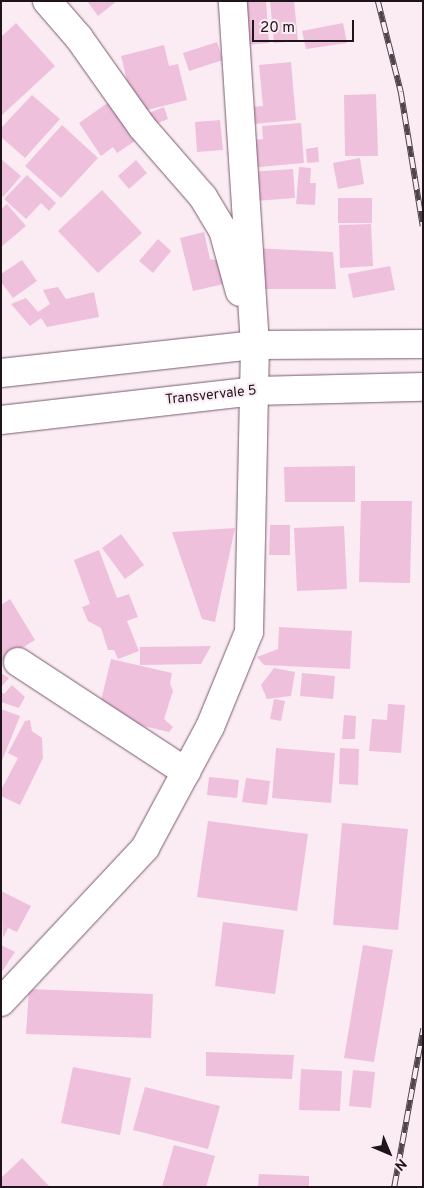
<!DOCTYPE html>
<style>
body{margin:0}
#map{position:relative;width:424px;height:1188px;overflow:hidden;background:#fbecf4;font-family:Overpass,sans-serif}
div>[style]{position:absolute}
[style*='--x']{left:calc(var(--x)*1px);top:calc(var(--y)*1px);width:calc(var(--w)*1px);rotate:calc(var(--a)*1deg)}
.building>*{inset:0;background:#efc0dc}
.roads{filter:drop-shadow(0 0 1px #7a5b6d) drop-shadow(0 0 1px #7a5b6d)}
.minor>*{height:28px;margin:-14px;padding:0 14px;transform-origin:14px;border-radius:14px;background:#fff}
.major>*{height:28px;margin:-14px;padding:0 14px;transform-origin:14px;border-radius:14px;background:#fff}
.rail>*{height:5.5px;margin-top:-2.75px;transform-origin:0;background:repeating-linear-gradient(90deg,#fbecf4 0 11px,#50444b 0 22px);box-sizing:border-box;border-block:1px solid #50444b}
span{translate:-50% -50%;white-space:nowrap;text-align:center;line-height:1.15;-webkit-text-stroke:4px #fbecf4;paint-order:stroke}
.street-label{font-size:14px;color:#20141b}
.frame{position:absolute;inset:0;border:2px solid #20141b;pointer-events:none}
.north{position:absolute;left:364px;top:1128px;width:50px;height:50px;-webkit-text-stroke:4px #fbecf4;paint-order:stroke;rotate:135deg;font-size:14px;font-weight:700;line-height:20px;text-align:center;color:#20141b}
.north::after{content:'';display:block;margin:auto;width:18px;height:22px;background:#20141b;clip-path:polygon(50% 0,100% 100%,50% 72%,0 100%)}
.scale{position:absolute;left:252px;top:20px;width:102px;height:22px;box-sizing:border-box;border:2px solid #20141b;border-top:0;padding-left:6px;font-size:15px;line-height:18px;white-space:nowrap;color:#20141b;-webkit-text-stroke:4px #fbecf4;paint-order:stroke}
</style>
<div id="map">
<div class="building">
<i style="clip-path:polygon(87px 1px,117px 1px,98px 16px)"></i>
<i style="clip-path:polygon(242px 1px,266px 1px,269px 43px,246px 45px)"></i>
<i style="clip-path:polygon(270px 1px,294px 1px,298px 41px,274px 43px)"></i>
<i style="clip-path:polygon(16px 23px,55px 66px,1px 116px,1px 37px)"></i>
<i style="clip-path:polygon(343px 23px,347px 43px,306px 49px,302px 31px)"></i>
<i style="clip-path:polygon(217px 42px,223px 60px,189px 71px,183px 53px)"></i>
<i style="clip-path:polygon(164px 45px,169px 66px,178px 64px,187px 100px,135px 113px,121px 56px)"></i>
<i style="clip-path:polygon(291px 62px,296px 120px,253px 124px,252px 107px,263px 106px,259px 65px)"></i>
<i style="clip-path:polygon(376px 94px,378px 156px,345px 156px,344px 95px)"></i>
<i style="clip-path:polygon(32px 95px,60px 119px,25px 158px,1px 137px,1px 128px)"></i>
<i style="clip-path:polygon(109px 102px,135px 141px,117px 153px,113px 147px,101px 156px,79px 123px)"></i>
<i style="clip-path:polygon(164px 107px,168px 119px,148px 127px,144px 115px)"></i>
<i style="clip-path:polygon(220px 120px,223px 150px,197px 152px,195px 122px)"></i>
<i style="clip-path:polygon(301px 123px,304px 163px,248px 168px,246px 141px,263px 139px,262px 126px)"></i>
<i style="clip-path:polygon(62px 125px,98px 158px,61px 198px,25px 166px)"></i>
<i style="clip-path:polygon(318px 147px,319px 162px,307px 163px,306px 149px)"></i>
<i style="clip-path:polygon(360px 158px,364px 184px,338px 189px,333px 163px)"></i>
<i style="clip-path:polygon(1px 159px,21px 176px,3px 197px,1px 195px)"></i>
<i style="clip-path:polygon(136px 160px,147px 173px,129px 189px,118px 176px)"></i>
<i style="clip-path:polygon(299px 167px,311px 168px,310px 183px,316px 183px,315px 205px,296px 204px)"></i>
<i style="clip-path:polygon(293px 169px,295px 198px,255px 201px,252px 172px)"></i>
<i style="clip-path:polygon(27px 175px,56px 203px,49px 211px,41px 203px,26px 219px,4px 199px)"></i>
<i style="clip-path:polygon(102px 190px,142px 233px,98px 273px,58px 231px)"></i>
<i style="clip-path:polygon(338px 198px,372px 198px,372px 223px,338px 223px)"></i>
<i style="clip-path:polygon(7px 204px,26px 226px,1px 247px,1px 209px)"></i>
<i style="clip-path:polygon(371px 224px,373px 266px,340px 268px,339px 225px)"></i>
<i style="clip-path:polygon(204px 232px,210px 259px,223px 261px,228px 283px,193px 291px,180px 238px)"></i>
<i style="clip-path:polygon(158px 239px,171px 251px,153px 273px,139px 261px)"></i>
<i style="clip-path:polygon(252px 248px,333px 252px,336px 289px,254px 289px)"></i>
<i style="clip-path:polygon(22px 260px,37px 281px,13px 298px,1px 282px,1px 274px)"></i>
<i style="clip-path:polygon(390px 266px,395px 290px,353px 298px,348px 274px)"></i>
<i style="clip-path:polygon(58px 287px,66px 299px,94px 292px,99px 317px,47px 327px,41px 318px,30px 326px,11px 304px,26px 298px,38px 312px,50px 304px,43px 290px)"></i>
<i style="clip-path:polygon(355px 466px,355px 502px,285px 502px,284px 467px)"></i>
<i style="clip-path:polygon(361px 501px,412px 501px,410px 583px,359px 582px)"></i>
<i style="clip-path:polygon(270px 525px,290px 525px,290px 555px,269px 555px)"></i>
<i style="clip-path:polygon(344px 526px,347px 589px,297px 591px,294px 528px)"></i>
<i style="clip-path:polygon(235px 528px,215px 622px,202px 619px,172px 532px)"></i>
<i style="clip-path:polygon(121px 534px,144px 565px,125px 579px,102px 548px)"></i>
<i style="clip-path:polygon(99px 550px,117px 598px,129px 594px,138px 617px,127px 621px,139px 651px,118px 659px,114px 650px,108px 650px,101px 628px,88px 621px,82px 607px,90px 604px,74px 560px)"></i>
<i style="clip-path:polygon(10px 599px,35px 640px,1px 661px,1px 605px)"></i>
<i style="clip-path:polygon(279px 627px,352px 631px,350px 669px,264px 665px,257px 657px,278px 649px)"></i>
<i style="clip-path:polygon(211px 646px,201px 664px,140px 665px,140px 647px)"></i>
<i style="clip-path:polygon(111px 659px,172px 673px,170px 683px,173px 691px,164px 719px,173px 727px,169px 732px,113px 719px,99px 709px)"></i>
<i style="clip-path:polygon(274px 668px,295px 672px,291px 696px,267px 699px,261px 685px)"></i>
<i style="clip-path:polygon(1px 673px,9px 678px,1px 687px)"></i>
<i style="clip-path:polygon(302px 673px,335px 676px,333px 699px,300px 696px)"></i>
<i style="clip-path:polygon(12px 685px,25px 697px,19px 708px,1px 702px,1px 692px,4px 694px)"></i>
<i style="clip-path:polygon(274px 699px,285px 701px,281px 721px,270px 719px)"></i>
<i style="clip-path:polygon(388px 704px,405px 705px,401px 753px,369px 751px,372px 719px,387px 720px)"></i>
<i style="clip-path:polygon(1px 709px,20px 716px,1px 763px)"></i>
<i style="clip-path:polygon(344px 715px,356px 716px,355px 739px,342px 739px)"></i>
<i style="clip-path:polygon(30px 720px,32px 731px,42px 738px,43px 758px,20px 805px,1px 796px,1px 790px,18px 758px,8px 753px,25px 721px)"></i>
<i style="clip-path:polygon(276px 748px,335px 753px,331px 803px,272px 798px)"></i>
<i style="clip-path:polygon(340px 748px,359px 749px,358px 785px,339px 784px)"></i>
<i style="clip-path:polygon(209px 777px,239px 780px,237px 798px,207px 795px)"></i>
<i style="clip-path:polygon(246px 778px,270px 781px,267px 805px,242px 802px)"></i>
<i style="clip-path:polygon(208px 821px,308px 834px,297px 911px,197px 897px)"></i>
<i style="clip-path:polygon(342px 823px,408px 829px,398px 930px,333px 925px)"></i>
<i style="clip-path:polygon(1px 891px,31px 906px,17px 932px,8px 928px,3px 938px)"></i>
<i style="clip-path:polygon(223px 922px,284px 930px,275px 994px,215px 986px)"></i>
<i style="clip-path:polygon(1px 945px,15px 952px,1px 973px)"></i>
<i style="clip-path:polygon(363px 945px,393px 950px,374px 1062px,344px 1058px)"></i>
<i style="clip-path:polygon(29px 989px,153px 994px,151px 1038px,26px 1034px)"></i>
<i style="clip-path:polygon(206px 1052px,294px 1055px,292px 1079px,206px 1076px)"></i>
<i style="clip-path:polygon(73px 1067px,131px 1078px,120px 1135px,61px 1123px)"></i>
<i style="clip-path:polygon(301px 1069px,342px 1071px,340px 1111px,299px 1110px)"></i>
<i style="clip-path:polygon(353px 1070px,375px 1072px,371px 1108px,349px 1106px)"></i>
<i style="clip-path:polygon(145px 1087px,220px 1106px,208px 1149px,133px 1130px)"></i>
<i style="clip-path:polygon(174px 1145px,215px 1156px,206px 1187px,162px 1187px)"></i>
<i style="clip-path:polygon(22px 1158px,50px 1187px,1px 1187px,1px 1178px)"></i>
<i style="clip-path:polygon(259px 1174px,309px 1176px,309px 1187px,258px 1187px)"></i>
</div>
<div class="roads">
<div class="minor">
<i style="--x:47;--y:1;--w:49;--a:49.1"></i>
<i style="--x:79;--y:38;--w:109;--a:54.7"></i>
<i style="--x:142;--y:127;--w:93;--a:48.9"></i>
<i style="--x:203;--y:197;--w:39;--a:59"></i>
<i style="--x:223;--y:230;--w:64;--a:74.7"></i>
<i style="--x:18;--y:662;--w:201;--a:33.2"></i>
<i style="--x:1;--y:1002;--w:211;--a:-46.9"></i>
<i style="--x:145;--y:848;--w:137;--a:-61.8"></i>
<i style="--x:210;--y:727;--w:103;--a:-67.7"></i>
<i style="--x:249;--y:632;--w:287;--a:-88.8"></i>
<i style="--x:255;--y:345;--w:345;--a:-93.7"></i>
</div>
<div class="major">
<i style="--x:1;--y:373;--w:256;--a:-6.3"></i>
<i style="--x:255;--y:345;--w:168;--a:-0.3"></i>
<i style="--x:1;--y:420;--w:255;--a:-6.5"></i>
<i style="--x:254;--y:391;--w:169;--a:-1.4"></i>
</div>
</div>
<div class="rail">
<i style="--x:378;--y:1;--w:94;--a:75.8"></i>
<i style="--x:401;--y:92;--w:136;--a:80.7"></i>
<i style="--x:394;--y:1187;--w:161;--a:-79.6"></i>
</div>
<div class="street-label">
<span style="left:211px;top:396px;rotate:-6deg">Transvervale 5</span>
</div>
<div class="frame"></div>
<div class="north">N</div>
<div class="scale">20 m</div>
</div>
